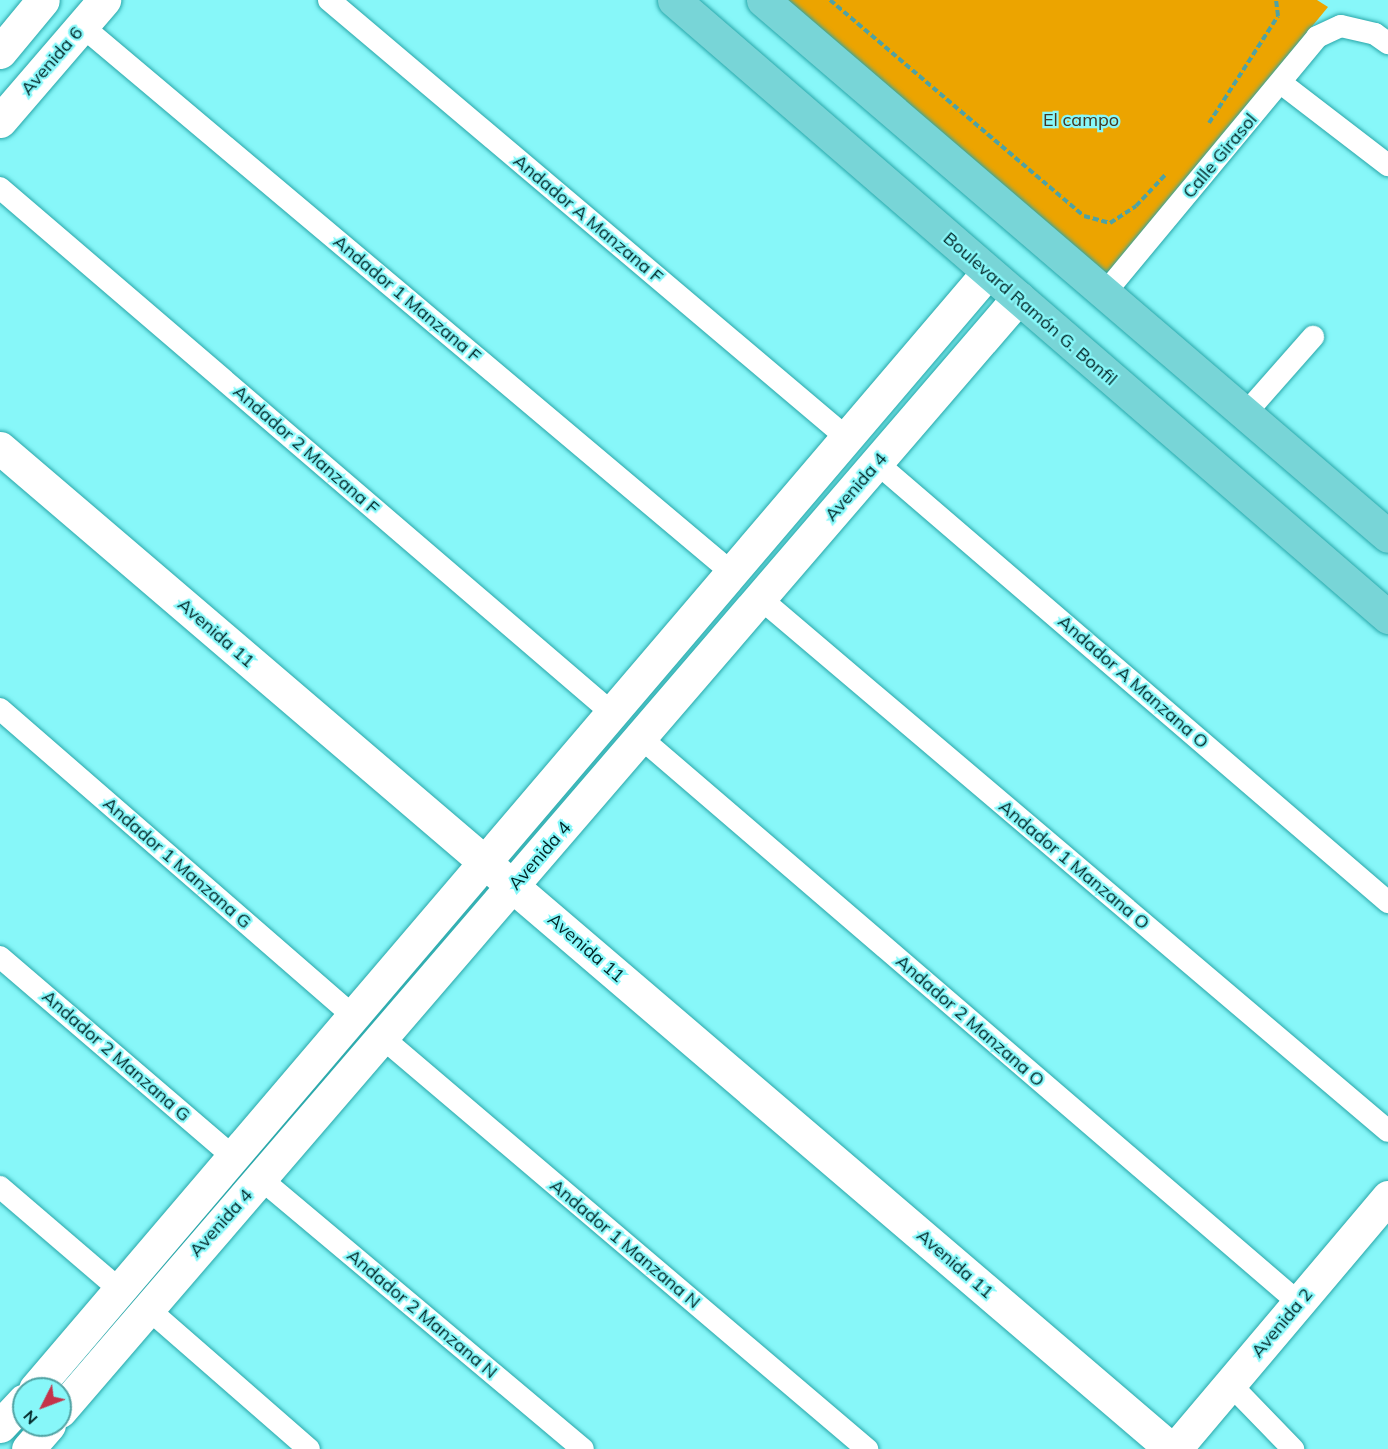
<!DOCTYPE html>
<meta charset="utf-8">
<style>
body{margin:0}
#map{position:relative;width:1388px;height:1449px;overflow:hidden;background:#87f7f9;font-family:Mulish,sans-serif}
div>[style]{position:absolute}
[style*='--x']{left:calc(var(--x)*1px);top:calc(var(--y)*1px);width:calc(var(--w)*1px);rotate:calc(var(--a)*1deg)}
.green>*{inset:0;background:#eca400}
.path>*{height:4px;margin-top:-2px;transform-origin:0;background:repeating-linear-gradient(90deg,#50a2a3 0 6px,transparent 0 9px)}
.roads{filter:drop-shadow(0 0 2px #29a6a9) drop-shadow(0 0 2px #29a6a9)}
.street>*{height:22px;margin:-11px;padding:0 11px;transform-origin:11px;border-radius:11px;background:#fff}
.secondary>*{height:33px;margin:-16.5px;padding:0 16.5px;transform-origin:16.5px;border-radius:16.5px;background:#fff}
.primary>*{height:33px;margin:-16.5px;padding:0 16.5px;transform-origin:16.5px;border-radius:16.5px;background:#78d5d7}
span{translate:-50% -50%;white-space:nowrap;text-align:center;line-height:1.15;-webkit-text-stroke:4.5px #87f7f9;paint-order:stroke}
.street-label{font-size:18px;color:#002425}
.park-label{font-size:18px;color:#453722}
.north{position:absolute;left:12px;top:1377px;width:60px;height:60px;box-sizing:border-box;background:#87f7f9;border:2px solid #51a3a4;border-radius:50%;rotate:228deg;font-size:16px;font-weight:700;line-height:24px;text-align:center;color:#002425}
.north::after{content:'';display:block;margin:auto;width:21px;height:27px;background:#c4334a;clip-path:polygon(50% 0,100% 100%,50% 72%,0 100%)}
</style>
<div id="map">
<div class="green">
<i style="clip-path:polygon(756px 0,1317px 0,1328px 7px,1095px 290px)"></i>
</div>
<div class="path">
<i style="--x:830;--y:0;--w:333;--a:40.4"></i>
<i style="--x:1084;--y:216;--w:27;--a:15"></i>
<i style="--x:1110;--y:223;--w:31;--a:-33"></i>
<i style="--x:1136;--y:206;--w:44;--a:-46.8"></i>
<i style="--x:1209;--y:123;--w:127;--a:-57.2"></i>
<i style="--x:1278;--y:16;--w:16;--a:-97"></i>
</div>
<div class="roads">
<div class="street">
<i style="--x:329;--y:0;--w:677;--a:40.21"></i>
<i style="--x:82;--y:26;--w:848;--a:40.07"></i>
<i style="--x:1281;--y:83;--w:135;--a:37.5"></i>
<i style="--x:0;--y:188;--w:805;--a:40.62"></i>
<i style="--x:1104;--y:294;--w:334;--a:-50.3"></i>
<i style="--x:1317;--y:37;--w:26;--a:-25"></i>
<i style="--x:1341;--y:26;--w:35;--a:13"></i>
<i style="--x:1375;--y:34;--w:16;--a:35"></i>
<i style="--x:1245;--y:414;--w:103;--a:-48.6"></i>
<i style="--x:877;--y:463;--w:674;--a:40.67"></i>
<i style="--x:761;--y:599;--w:822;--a:40.31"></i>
<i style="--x:0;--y:709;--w:468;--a:41"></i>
<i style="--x:641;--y:738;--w:867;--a:40.65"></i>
<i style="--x:0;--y:957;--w:304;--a:40.6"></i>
<i style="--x:384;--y:1039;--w:634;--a:40.33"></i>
<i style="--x:261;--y:1179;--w:420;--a:40"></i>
<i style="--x:0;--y:1187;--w:157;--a:40.6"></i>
<i style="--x:146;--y:1307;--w:216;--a:41.1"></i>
<i style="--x:1230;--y:1384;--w:91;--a:45.9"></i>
</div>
<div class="secondary">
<i style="--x:0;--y:52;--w:67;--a:-50.4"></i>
<i style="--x:0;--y:121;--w:160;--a:-49.3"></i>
<i style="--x:0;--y:448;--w:1541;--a:40.52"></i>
<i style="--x:35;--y:1389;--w:1467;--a:-49.53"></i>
<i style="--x:60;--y:1411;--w:1469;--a:-49.28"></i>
<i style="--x:0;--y:1426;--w:35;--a:-47"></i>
<i style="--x:28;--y:1449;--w:32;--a:-49"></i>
<i style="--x:1175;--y:1449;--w:330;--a:-49.8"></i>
</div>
<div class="primary">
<i style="--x:674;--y:0;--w:944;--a:40.83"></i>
<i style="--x:763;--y:0;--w:823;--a:40.62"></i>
</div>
</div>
<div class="street-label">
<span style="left:52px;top:61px;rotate:-49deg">Avenida 6</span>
<span style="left:1220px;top:156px;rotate:-50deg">Calle Girasol</span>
<span style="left:588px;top:219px;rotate:40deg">Andador A Manzana F</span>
<span style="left:407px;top:299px;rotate:40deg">Andador 1 Manzana F</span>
<span style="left:1030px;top:309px;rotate:41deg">Boulevard Ramón G. Bonfil</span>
<span style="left:306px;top:450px;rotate:41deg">Andador 2 Manzana F</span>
<span style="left:856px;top:487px;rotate:-49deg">Avenida 4</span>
<span style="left:216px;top:633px;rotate:41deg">Avenida 11</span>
<span style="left:1133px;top:682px;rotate:41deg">Andador A Manzana O</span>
<span style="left:540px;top:856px;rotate:-49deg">Avenida 4</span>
<span style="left:177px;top:863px;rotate:41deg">Andador 1 Manzana G</span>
<span style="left:1074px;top:865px;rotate:40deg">Andador 1 Manzana O</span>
<span style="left:586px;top:948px;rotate:41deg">Avenida 11</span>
<span style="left:970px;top:1021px;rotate:41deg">Andador 2 Manzana O</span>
<span style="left:116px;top:1056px;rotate:41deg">Andador 2 Manzana G</span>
<span style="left:221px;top:1223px;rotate:-48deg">Avenida 4</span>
<span style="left:625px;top:1244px;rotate:40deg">Andador 1 Manzana N</span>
<span style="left:955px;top:1264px;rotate:41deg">Avenida 11</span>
<span style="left:422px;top:1314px;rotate:40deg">Andador 2 Manzana N</span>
<span style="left:1282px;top:1323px;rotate:-50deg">Avenida 2</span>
</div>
<div class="park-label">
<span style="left:1081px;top:120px">El campo</span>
</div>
<div class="north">N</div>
</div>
